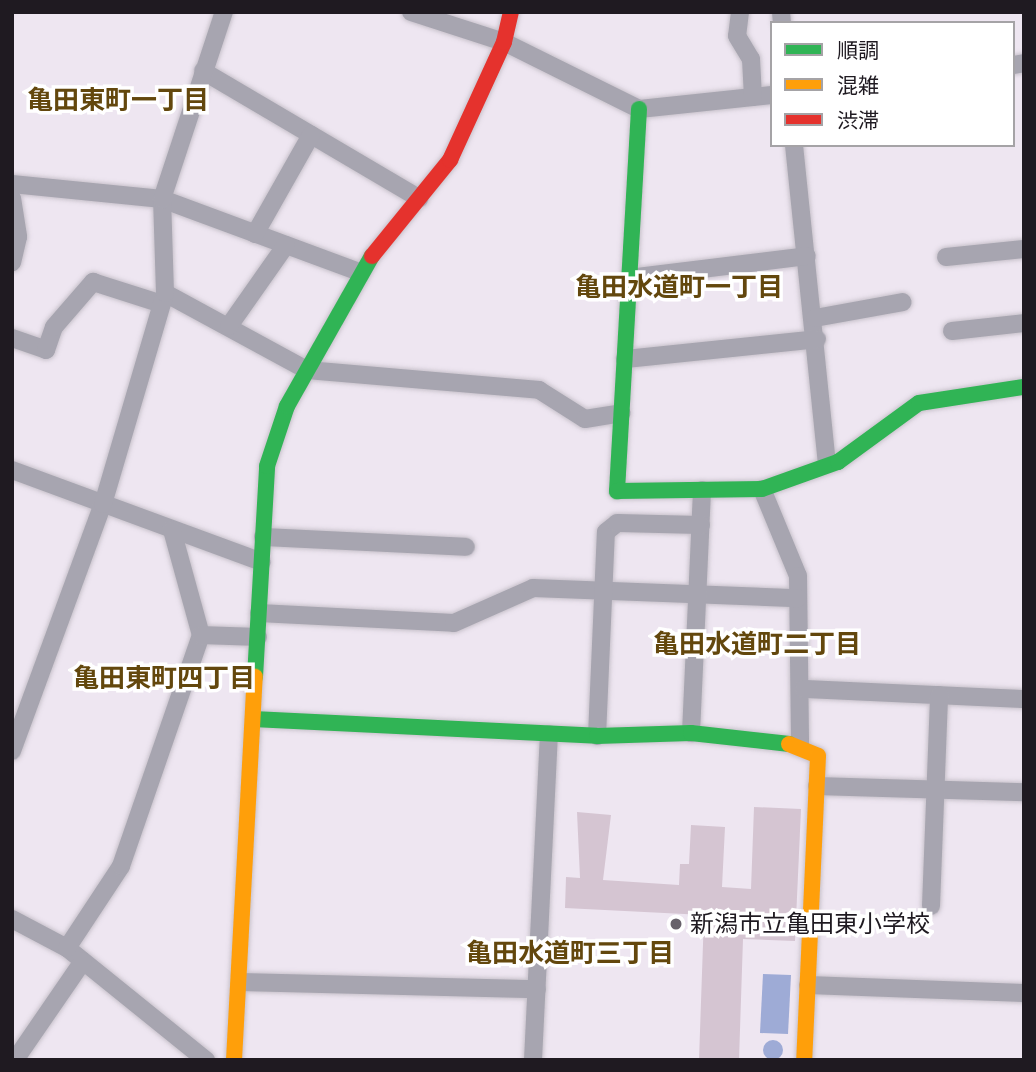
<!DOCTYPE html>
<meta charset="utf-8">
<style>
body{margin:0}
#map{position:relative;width:1036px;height:1072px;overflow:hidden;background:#eee6f1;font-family:"Titillium Web","Noto Sans JP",sans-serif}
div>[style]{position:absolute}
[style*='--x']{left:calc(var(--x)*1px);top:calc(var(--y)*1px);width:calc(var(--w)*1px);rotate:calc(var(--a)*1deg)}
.water>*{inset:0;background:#9eabd6}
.round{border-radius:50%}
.building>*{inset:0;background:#d5c5d2}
.roads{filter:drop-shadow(0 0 2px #c8c2cb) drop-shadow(0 0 2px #c8c2cb)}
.street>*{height:18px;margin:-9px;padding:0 9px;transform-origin:9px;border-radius:9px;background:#a7a5b0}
.fast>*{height:16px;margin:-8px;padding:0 8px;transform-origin:8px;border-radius:8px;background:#30b455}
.slow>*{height:16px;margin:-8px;padding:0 8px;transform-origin:8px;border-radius:8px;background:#ff9f0a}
.jam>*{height:16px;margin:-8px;padding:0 8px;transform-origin:8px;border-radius:8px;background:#e5322d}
.dots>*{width:19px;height:19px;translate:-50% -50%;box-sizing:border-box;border:4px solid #fff;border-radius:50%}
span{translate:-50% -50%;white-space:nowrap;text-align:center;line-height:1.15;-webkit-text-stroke:7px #fff;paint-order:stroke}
.poi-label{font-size:24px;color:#1f1a21}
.left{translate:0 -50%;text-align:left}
.neighbourhood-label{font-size:26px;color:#63470d;font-weight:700}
.frame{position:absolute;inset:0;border:14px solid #1f1a21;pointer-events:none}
.legend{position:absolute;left:770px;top:21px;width:245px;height:126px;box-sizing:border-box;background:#fff;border:2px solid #a5a3a6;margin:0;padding:9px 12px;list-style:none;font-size:21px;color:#1f1a21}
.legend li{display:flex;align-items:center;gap:14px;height:35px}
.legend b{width:35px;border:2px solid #a5a3a6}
</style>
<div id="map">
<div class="water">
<i style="clip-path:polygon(763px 974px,791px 975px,788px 1034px,760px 1033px)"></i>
<i class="round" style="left:763px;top:1040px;width:20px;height:20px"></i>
</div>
<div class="building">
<i style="clip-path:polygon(754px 807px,801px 809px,795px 941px,743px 939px,739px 1060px,699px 1060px,704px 915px,565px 908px,566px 877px,580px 878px,577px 812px,611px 815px,603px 880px,679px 885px,680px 864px,689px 864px,691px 825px,725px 827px,722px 887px,751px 889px)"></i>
</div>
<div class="roads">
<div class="street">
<i style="--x:411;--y:12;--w:98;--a:17.9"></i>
<i style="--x:504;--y:42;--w:151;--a:26.4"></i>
<i style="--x:639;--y:109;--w:134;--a:-6"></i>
<i style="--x:740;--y:12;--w:24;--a:97"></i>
<i style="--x:737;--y:36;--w:27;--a:59"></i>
<i style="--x:751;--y:59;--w:38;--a:87"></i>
<i style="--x:781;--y:12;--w:11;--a:85"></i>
<i style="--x:1013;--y:65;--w:11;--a:-10"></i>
<i style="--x:203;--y:71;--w:251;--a:30.5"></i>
<i style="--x:794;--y:145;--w:320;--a:84.1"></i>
<i style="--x:12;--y:184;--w:151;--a:5.7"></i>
<i style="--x:162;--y:199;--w:210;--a:20.3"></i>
<i style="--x:12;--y:198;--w:39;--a:81"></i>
<i style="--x:18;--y:237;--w:26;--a:103"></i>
<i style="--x:255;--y:234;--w:114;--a:-60.5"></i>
<i style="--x:946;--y:257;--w:78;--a:-5.9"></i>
<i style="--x:629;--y:278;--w:179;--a:-7"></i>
<i style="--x:165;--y:293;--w:162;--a:28.5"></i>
<i style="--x:307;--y:370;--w:233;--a:4.9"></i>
<i style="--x:539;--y:390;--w:54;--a:32.2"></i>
<i style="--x:585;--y:419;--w:37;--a:-9"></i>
<i style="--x:815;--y:318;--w:89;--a:-10.3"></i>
<i style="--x:229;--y:326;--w:99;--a:-54.9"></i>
<i style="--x:952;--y:331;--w:72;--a:-6.3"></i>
<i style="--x:12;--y:338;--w:36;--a:19"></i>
<i style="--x:46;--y:350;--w:24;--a:-71"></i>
<i style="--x:54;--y:327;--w:60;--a:-49.1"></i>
<i style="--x:93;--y:282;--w:72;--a:17.7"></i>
<i style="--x:625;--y:359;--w:193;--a:-5.9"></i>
<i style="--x:12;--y:470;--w:266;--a:20.2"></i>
<i style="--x:762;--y:489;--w:94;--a:67.5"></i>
<i style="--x:798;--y:576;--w:169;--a:89.3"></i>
<i style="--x:172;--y:530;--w:109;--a:74.6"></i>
<i style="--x:263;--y:537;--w:203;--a:2.8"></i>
<i style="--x:259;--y:613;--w:195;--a:2.9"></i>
<i style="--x:454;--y:623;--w:86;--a:-23.9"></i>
<i style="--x:533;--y:588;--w:265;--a:2.2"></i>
<i style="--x:804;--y:689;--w:220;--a:2.6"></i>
<i style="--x:691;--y:733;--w:243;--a:-87.4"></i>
<i style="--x:597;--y:736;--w:204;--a:-87.5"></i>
<i style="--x:606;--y:532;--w:14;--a:-39"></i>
<i style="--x:617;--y:523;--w:84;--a:1.4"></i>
<i style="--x:12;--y:751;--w:263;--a:-69.8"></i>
<i style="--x:103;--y:504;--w:220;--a:-73.6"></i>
<i style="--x:165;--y:293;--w:94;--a:-91.8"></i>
<i style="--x:162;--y:199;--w:197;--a:-71.7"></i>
<i style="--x:817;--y:786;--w:207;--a:1.7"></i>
<i style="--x:931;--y:906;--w:211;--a:-87.8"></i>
<i style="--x:12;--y:919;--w:62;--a:27.8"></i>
<i style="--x:67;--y:948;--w:179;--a:38.9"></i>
<i style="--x:67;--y:948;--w:98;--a:-56.6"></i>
<i style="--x:121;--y:866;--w:244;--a:-70.9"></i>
<i style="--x:201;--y:635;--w:57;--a:2"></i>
<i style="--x:240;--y:982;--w:297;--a:1.4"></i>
<i style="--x:808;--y:985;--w:216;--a:2.1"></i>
<i style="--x:15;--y:1060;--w:120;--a:-55.5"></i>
<i style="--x:533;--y:1060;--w:326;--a:-87.2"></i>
</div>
<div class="fast">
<i style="--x:639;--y:109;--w:383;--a:93.3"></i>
<i style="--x:617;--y:491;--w:145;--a:-0.8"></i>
<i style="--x:762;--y:489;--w:81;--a:-19.6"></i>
<i style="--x:838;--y:462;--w:100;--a:-36.1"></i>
<i style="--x:919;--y:403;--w:106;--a:-8.7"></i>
<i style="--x:255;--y:677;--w:211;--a:-86.7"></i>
<i style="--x:267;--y:466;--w:63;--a:-71.6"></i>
<i style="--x:287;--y:406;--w:172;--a:-60.5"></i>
<i style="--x:253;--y:719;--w:344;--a:2.8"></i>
<i style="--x:597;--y:736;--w:94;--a:-1.8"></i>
<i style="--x:691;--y:733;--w:99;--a:6.4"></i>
</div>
<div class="slow">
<i style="--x:789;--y:744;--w:31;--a:22"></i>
<i style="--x:818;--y:756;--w:304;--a:92.6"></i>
<i style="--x:234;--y:1060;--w:384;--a:-86.9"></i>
</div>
<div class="jam">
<i style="--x:372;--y:256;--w:124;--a:-50.9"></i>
<i style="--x:450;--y:160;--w:130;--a:-65.4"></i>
<i style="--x:504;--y:42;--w:31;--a:-77"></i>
</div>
</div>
<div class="dots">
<i style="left:676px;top:924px;background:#67616a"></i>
</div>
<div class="poi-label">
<span class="left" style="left:690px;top:924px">新潟市立亀田東小学校</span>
</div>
<div class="neighbourhood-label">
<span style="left:118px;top:100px">亀田東町一丁目</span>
<span style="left:679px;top:287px">亀田水道町一丁目</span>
<span style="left:757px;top:644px">亀田水道町二丁目</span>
<span style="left:164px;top:678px">亀田東町四丁目</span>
<span style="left:570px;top:953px">亀田水道町三丁目</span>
</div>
<div class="frame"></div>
<ul class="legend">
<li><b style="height:9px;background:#30b455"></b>順調</li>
<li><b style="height:9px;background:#ff9f0a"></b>混雑</li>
<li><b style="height:9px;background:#e5322d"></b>渋滞</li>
</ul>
</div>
